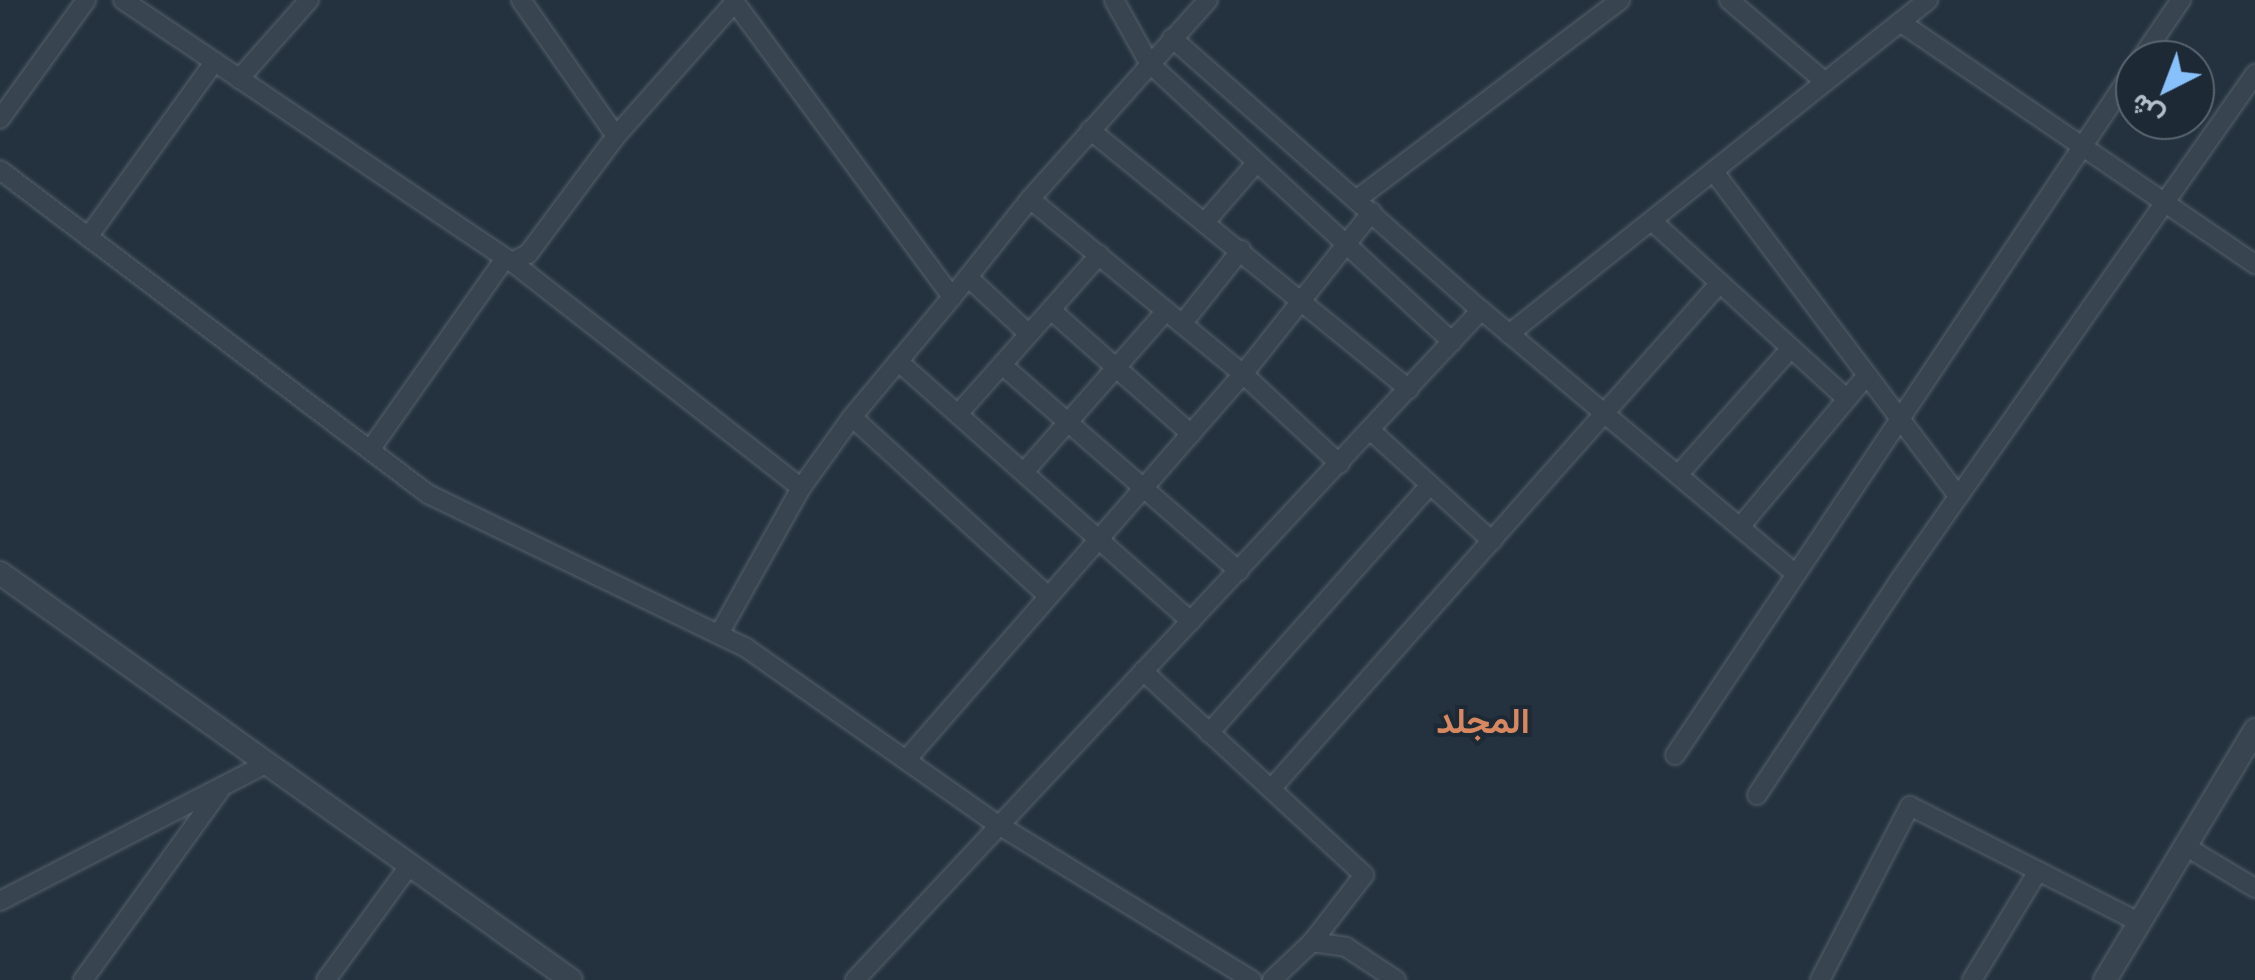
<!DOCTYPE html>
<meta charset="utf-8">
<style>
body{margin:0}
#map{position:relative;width:2255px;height:980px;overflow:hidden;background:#24323f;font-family:"Space Grotesk",Vazirmatn,sans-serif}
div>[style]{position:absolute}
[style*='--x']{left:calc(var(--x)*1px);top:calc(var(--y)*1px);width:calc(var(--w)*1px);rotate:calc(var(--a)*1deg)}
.roads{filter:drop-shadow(0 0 2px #56626d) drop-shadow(0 0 2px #56626d)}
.minor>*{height:18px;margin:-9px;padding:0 9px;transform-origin:9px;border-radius:9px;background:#38444f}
.tertiary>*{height:22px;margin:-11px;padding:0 11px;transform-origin:11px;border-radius:11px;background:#38444f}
span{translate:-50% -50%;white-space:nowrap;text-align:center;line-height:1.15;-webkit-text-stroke:8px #1d2934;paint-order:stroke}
.quarter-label{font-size:35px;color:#d88861;font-weight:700}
.north{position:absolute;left:2115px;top:40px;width:100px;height:100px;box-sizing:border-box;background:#1d2934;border:2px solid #596570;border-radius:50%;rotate:222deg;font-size:28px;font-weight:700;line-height:40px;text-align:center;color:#b4bfca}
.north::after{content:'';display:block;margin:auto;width:35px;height:45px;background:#88c0fb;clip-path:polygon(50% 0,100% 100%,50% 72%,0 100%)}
</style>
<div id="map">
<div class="roads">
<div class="minor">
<i style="--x:123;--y:0;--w:469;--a:34"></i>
<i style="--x:512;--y:262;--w:18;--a:-27"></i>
<i style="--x:528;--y:254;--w:147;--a:-53.3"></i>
<i style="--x:616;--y:136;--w:179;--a:-48.4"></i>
<i style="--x:521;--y:0;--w:166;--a:55.1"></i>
<i style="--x:733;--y:0;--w:369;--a:53.6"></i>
<i style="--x:952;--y:297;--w:125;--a:-51.5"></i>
<i style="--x:1030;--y:199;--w:267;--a:-48.2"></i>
<i style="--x:1114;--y:0;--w:72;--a:60.9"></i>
<i style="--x:1149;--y:63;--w:412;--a:42.6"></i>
<i style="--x:1729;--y:0;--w:126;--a:40.5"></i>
<i style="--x:1900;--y:22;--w:430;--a:34.3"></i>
<i style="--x:1172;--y:38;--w:412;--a:41.4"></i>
<i style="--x:1481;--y:310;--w:411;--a:40"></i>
<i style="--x:2140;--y:60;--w:73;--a:-55.7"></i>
<i style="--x:239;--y:79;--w:106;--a:-48.5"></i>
<i style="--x:0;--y:119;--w:147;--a:-54.1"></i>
<i style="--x:1090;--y:130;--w:411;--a:39.1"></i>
<i style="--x:0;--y:170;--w:537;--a:37.13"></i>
<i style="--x:428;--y:494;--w:352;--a:25.8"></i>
<i style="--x:745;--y:647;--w:308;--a:35.1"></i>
<i style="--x:997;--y:824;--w:299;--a:31.5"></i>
<i style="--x:1714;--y:172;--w:406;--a:53"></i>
<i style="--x:1030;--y:199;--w:276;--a:39.4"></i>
<i style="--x:1243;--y:374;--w:132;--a:42.9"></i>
<i style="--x:1356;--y:200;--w:331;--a:-37.1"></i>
<i style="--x:1652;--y:221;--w:264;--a:42.4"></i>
<i style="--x:1205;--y:222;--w:79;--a:-49.1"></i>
<i style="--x:88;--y:237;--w:216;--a:-54.2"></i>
<i style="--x:512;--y:262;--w:367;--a:38"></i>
<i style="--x:968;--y:277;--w:83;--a:43.1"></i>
<i style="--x:1051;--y:310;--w:187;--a:41.5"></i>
<i style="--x:1182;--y:324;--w:95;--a:-51.4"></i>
<i style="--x:1509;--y:334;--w:536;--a:-38.56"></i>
<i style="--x:900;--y:363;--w:389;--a:41.6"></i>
<i style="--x:1002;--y:365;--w:314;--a:41"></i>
<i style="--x:958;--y:414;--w:213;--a:-48.4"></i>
<i style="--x:852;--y:417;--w:156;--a:-50.2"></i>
<i style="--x:1370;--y:430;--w:165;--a:42.3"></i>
<i style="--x:370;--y:450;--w:232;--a:-54.8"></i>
<i style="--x:1024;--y:472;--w:215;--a:-48.6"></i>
<i style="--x:1678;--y:475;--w:170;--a:-48.3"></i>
<i style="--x:1740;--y:527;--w:198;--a:-50.1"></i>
<i style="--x:719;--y:634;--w:167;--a:-60.7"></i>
<i style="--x:801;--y:488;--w:87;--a:-54.3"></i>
<i style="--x:852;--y:417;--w:265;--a:42.4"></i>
<i style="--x:1143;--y:671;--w:301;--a:42.7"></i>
<i style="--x:1364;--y:875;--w:85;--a:127.8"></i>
<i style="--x:1209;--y:733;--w:332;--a:-48.3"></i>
<i style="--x:1675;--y:755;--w:827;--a:-56.19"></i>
<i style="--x:906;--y:760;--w:512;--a:-48.88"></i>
<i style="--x:1243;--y:374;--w:207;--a:-51.5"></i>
<i style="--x:1271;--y:789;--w:676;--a:-48.42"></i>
<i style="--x:1757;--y:795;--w:257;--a:-56.4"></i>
<i style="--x:1899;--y:581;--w:620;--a:-54.92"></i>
<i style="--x:2185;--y:846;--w:82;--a:31"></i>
<i style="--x:0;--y:901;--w:301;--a:-27.3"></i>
<i style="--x:83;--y:980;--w:234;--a:-54.2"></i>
<i style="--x:326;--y:980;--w:142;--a:-53.9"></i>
<i style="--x:855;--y:980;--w:917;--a:-46.94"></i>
<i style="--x:1272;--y:980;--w:55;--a:-43.5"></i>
<i style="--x:1312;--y:942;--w:34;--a:8"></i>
<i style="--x:1346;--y:947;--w:60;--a:33.4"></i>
<i style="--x:1820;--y:980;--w:196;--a:-62.7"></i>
<i style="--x:1910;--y:806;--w:257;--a:26.9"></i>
<i style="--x:1972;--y:980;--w:127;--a:-58.8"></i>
</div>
<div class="tertiary">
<i style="--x:0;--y:573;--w:701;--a:35.48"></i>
<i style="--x:2105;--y:980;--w:292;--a:-59"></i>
</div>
</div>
<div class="quarter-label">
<span style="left:1483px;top:721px">المجلد</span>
</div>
<div class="north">ش</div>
</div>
